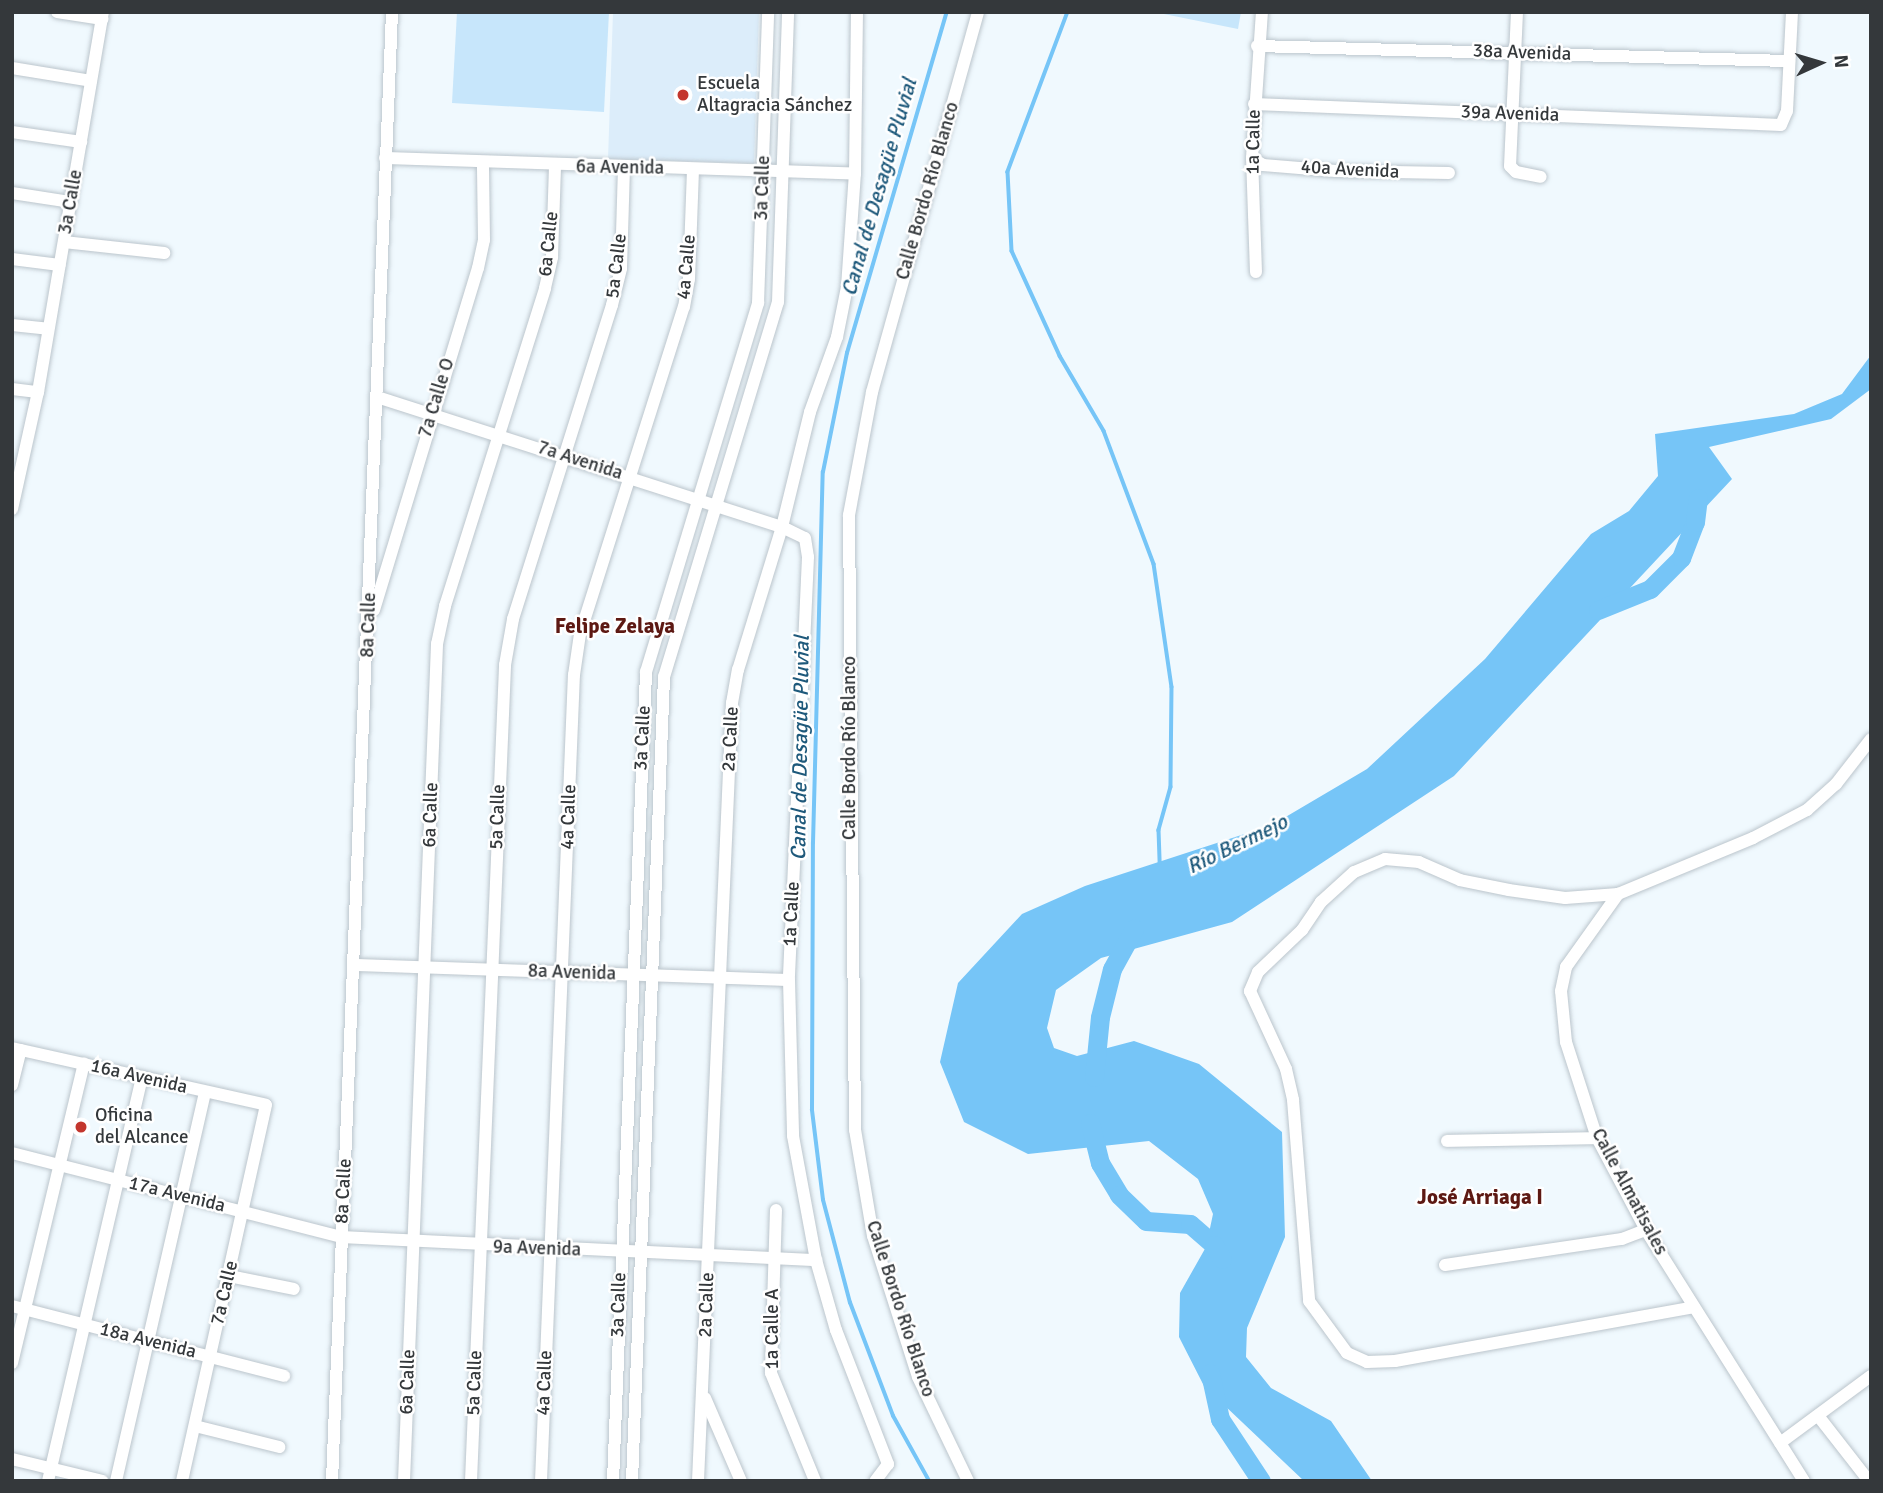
<!DOCTYPE html>
<meta charset="utf-8">
<style>
body{margin:0}
#map{position:relative;width:1883px;height:1493px;overflow:hidden;background:#f0f9fe;font-family:Signika,sans-serif}
div>[style]{position:absolute}
[style*='--x']{left:calc(var(--x)*1px);top:calc(var(--y)*1px);width:calc(var(--w)*1px);rotate:calc(var(--a)*1deg)}
.built>*{inset:0;background:#dcedfa}
.green>*{inset:0;background:#c7e6fb}
.water>*{inset:0;background:#76c5f7}
.stream>*{height:3.5px;margin:-1.75px;padding:0 1.75px;transform-origin:1.75px;border-radius:1.75px;background:#76c5f7}
.river>*{height:19px;margin:-9.5px;padding:0 9.5px;transform-origin:9.5px;border-radius:9.5px;background:#76c5f7}
.roads{filter:drop-shadow(0 0 2px #bbc5cc) drop-shadow(0 0 2px #bbc5cc)}
.minor>*{height:12px;margin:-6px;padding:0 6px;transform-origin:6px;border-radius:6px;background:#fff}
.dots>*{width:19px;height:19px;translate:-50% -50%;box-sizing:border-box;border:4px solid #fff;border-radius:50%}
span{translate:-50% -50%;white-space:nowrap;text-align:center;line-height:1.15;-webkit-text-stroke:5px #fff;paint-order:stroke}
.street-label{font-size:19px;color:#34383b}
.poi-label{font-size:19px;color:#34383b}
.left{translate:0 -50%;text-align:left}
.water-label{font-size:21px;color:#1e597b;font-style:italic}
.neighbourhood-label{font-size:21px;color:#5d1913;font-weight:700}
.frame{position:absolute;inset:0;border:14px solid #34383b;pointer-events:none}
.north{position:absolute;left:1785px;top:28px;width:70px;height:70px;-webkit-text-stroke:5px #fff;paint-order:stroke;rotate:86deg;font-size:19px;font-weight:700;line-height:28px;text-align:center;color:#34383b}
.north::after{content:'';display:block;margin:auto;width:24px;height:32px;background:#34383b;clip-path:polygon(50% 0,100% 100%,50% 72%,0 100%)}
</style>
<div id="map">
<div class="built">
<i style="clip-path:polygon(613px 12px,759px 12px,754px 163px,608px 159px)"></i>
</div>
<div class="green">
<i style="clip-path:polygon(457px 12px,609px 12px,604px 112px,452px 103px)"></i>
<i style="clip-path:polygon(1154px 12px,1241px 12px,1238px 29px)"></i>
</div>
<div class="water">
<i style="clip-path:polygon(1871px 355px,1871px 389px,1831px 419px,1709px 447px,1732px 479px,1454px 776px,1232px 922px,1101px 958px,1056px 990px,1047px 1028px,1054px 1048px,1077px 1056px,1134px 1041px,1199px 1064px,1282px 1132px,1285px 1237px,1247px 1328px,1246px 1357px,1271px 1388px,1331px 1421px,1372px 1481px,1304px 1481px,1204px 1386px,1179px 1337px,1180px 1293px,1206px 1247px,1213px 1214px,1198px 1179px,1149px 1141px,1028px 1154px,964px 1122px,940px 1062px,958px 983px,1022px 914px,1085px 886px,1272px 825px,1367px 769px,1485px 659px,1591px 534px,1629px 511px,1658px 476px,1655px 434px,1794px 414px,1842px 394px)"></i>
</div>
<div class="stream">
<i style="--x:1068;--y:12;--w:171;--a:110.6"></i>
<i style="--x:1008;--y:172;--w:79;--a:87.1"></i>
<i style="--x:1012;--y:251;--w:115;--a:65.4"></i>
<i style="--x:1060;--y:356;--w:87;--a:59.6"></i>
<i style="--x:1104;--y:431;--w:142;--a:69.4"></i>
<i style="--x:1154;--y:564;--w:124;--a:81.7"></i>
<i style="--x:1172;--y:687;--w:100;--a:90.6"></i>
<i style="--x:1171;--y:787;--w:45;--a:105.6"></i>
<i style="--x:1159;--y:830;--w:33;--a:88"></i>
<i style="--x:929;--y:1481;--w:74;--a:-119"></i>
<i style="--x:893;--y:1416;--w:121;--a:-110.8"></i>
<i style="--x:850;--y:1303;--w:106;--a:-104.7"></i>
<i style="--x:823;--y:1200;--w:91;--a:-97"></i>
<i style="--x:812;--y:1110;--w:267;--a:-89.8"></i>
<i style="--x:813;--y:843;--w:371;--a:-88.5"></i>
<i style="--x:823;--y:472;--w:121;--a:-78.6"></i>
<i style="--x:847;--y:353;--w:355;--a:-73.7"></i>
</div>
<div class="river">
<i style="--x:1598;--y:610;--w:56;--a:-22"></i>
<i style="--x:1650;--y:589;--w:44;--a:-45"></i>
<i style="--x:1681;--y:558;--w:39;--a:-69"></i>
<i style="--x:1695;--y:522;--w:24;--a:-83"></i>
<i style="--x:1094;--y:1077;--w:60;--a:-84.3"></i>
<i style="--x:1100;--y:1017;--w:49;--a:-76"></i>
<i style="--x:1112;--y:969;--w:46;--a:-61.2"></i>
<i style="--x:1090;--y:1123;--w:41;--a:76"></i>
<i style="--x:1100;--y:1163;--w:37;--a:59"></i>
<i style="--x:1119;--y:1195;--w:37;--a:44"></i>
<i style="--x:1146;--y:1221;--w:44;--a:3.9"></i>
<i style="--x:1190;--y:1224;--w:32;--a:41"></i>
<i style="--x:1214;--y:1245;--w:16;--a:60"></i>
<i style="--x:1210;--y:1373;--w:47;--a:77.7"></i>
<i style="--x:1220;--y:1419;--w:74;--a:56.5"></i>
</div>
<div class="roads">
<div class="minor">
<i style="--x:57;--y:12;--w:46;--a:8.8"></i>
<i style="--x:1517;--y:12;--w:154;--a:92.6"></i>
<i style="--x:1510;--y:166;--w:8;--a:45"></i>
<i style="--x:1516;--y:172;--w:25;--a:11"></i>
<i style="--x:1257;--y:46;--w:530;--a:1.62"></i>
<i style="--x:12;--y:68;--w:80;--a:9.3"></i>
<i style="--x:1254;--y:104;--w:527;--a:2.28"></i>
<i style="--x:1781;--y:125;--w:15;--a:-67"></i>
<i style="--x:1787;--y:111;--w:99;--a:-87.1"></i>
<i style="--x:12;--y:132;--w:70;--a:8.2"></i>
<i style="--x:385;--y:158;--w:470;--a:1.9"></i>
<i style="--x:1252;--y:158;--w:13;--a:32"></i>
<i style="--x:1263;--y:165;--w:73;--a:4.7"></i>
<i style="--x:1336;--y:171;--w:113;--a:1"></i>
<i style="--x:12;--y:193;--w:60;--a:8.7"></i>
<i style="--x:64;--y:242;--w:101;--a:6.3"></i>
<i style="--x:12;--y:259;--w:48;--a:7.1"></i>
<i style="--x:1256;--y:272;--w:114;--a:-92"></i>
<i style="--x:1252;--y:158;--w:146;--a:-86.1"></i>
<i style="--x:12;--y:325;--w:36;--a:6"></i>
<i style="--x:12;--y:389;--w:26;--a:7"></i>
<i style="--x:377;--y:397;--w:425;--a:17.8"></i>
<i style="--x:782;--y:527;--w:25;--a:26"></i>
<i style="--x:805;--y:538;--w:19;--a:81"></i>
<i style="--x:808;--y:557;--w:423;--a:92.6"></i>
<i style="--x:789;--y:980;--w:156;--a:88.5"></i>
<i style="--x:793;--y:1136;--w:126;--a:79.5"></i>
<i style="--x:816;--y:1260;--w:73;--a:74.1"></i>
<i style="--x:836;--y:1330;--w:144;--a:68.8"></i>
<i style="--x:888;--y:1464;--w:21;--a:127"></i>
<i style="--x:12;--y:509;--w:120;--a:-77.5"></i>
<i style="--x:38;--y:392;--w:386;--a:-80.3"></i>
<i style="--x:374;--y:610;--w:357;--a:-73.1"></i>
<i style="--x:478;--y:268;--w:29;--a:-78"></i>
<i style="--x:484;--y:240;--w:76;--a:-90.8"></i>
<i style="--x:1618;--y:894;--w:53;--a:175.7"></i>
<i style="--x:1565;--y:898;--w:57;--a:-171.9"></i>
<i style="--x:1509;--y:890;--w:50;--a:-168.5"></i>
<i style="--x:1460;--y:880;--w:45;--a:-156.3"></i>
<i style="--x:1419;--y:862;--w:34;--a:-175"></i>
<i style="--x:1385;--y:859;--w:34;--a:157"></i>
<i style="--x:1354;--y:872;--w:45;--a:137.7"></i>
<i style="--x:1321;--y:902;--w:34;--a:124"></i>
<i style="--x:1302;--y:930;--w:61;--a:136.3"></i>
<i style="--x:1258;--y:972;--w:21;--a:113"></i>
<i style="--x:1250;--y:991;--w:86;--a:65.2"></i>
<i style="--x:1286;--y:1069;--w:32;--a:77"></i>
<i style="--x:1293;--y:1100;--w:202;--a:85.4"></i>
<i style="--x:1309;--y:1301;--w:64;--a:53.8"></i>
<i style="--x:1347;--y:1353;--w:22;--a:24"></i>
<i style="--x:1367;--y:1362;--w:28;--a:-2"></i>
<i style="--x:1395;--y:1361;--w:304;--a:-10.2"></i>
<i style="--x:356;--y:965;--w:433;--a:2"></i>
<i style="--x:12;--y:1048;--w:260;--a:12.6"></i>
<i style="--x:266;--y:1105;--w:385;--a:102.6"></i>
<i style="--x:12;--y:1085;--w:36;--a:-76"></i>
<i style="--x:1447;--y:1141;--w:150;--a:-1.1"></i>
<i style="--x:12;--y:1153;--w:341;--a:14.3"></i>
<i style="--x:342;--y:1237;--w:475;--a:2.8"></i>
<i style="--x:776;--y:1210;--w:163;--a:91.8"></i>
<i style="--x:771;--y:1373;--w:117;--a:67.8"></i>
<i style="--x:1445;--y:1265;--w:179;--a:-8.4"></i>
<i style="--x:1622;--y:1239;--w:26;--a:-21"></i>
<i style="--x:229;--y:1276;--w:66;--a:11.3"></i>
<i style="--x:12;--y:1306;--w:281;--a:14.4"></i>
<i style="--x:12;--y:1363;--w:308;--a:-76.5"></i>
<i style="--x:705;--y:1398;--w:90;--a:66.6"></i>
<i style="--x:1819;--y:1417;--w:81;--a:52"></i>
<i style="--x:195;--y:1426;--w:87;--a:14"></i>
<i style="--x:1780;--y:1443;--w:113;--a:-36.4"></i>
<i style="--x:12;--y:1459;--w:93;--a:13.7"></i>
<i style="--x:48;--y:1481;--w:414;--a:-76.9"></i>
<i style="--x:116;--y:1481;--w:399;--a:-77.1"></i>
<i style="--x:332;--y:1481;--w:1470;--a:-87.66"></i>
<i style="--x:404;--y:1481;--w:838;--a:-87.74"></i>
<i style="--x:437;--y:644;--w:39;--a:-78"></i>
<i style="--x:445;--y:606;--w:333;--a:-72.5"></i>
<i style="--x:545;--y:288;--w:32;--a:-77"></i>
<i style="--x:552;--y:257;--w:90;--a:-88.1"></i>
<i style="--x:471;--y:1481;--w:817;--a:-87.61"></i>
<i style="--x:505;--y:665;--w:47;--a:-80.1"></i>
<i style="--x:513;--y:619;--w:329;--a:-72.5"></i>
<i style="--x:612;--y:305;--w:38;--a:-76"></i>
<i style="--x:621;--y:268;--w:99;--a:-88.3"></i>
<i style="--x:541;--y:1481;--w:807;--a:-87.66"></i>
<i style="--x:574;--y:675;--w:41;--a:-81.7"></i>
<i style="--x:580;--y:634;--w:343;--a:-72.4"></i>
<i style="--x:684;--y:307;--w:28;--a:-80"></i>
<i style="--x:689;--y:279;--w:109;--a:-87.9"></i>
<i style="--x:613;--y:1481;--w:810;--a:-87.66"></i>
<i style="--x:646;--y:672;--w:386;--a:-73.1"></i>
<i style="--x:758;--y:303;--w:291;--a:-88"></i>
<i style="--x:632;--y:1481;--w:805;--a:-87.72"></i>
<i style="--x:664;--y:677;--w:392;--a:-73.1"></i>
<i style="--x:778;--y:302;--w:290;--a:-88"></i>
<i style="--x:698;--y:1481;--w:779;--a:-87.5"></i>
<i style="--x:732;--y:703;--w:34;--a:-80"></i>
<i style="--x:738;--y:670;--w:150;--a:-72.9"></i>
<i style="--x:782;--y:527;--w:118;--a:-76.3"></i>
<i style="--x:810;--y:412;--w:80;--a:-70.2"></i>
<i style="--x:837;--y:337;--w:51;--a:-78.7"></i>
<i style="--x:847;--y:287;--w:113;--a:-86"></i>
<i style="--x:855;--y:174;--w:162;--a:-89.3"></i>
<i style="--x:968;--y:1481;--w:115;--a:-115.7"></i>
<i style="--x:918;--y:1377;--w:148;--a:-107.7"></i>
<i style="--x:873;--y:1236;--w:108;--a:-99.6"></i>
<i style="--x:855;--y:1130;--w:615;--a:-90.56"></i>
<i style="--x:849;--y:515;--w:125;--a:-79.4"></i>
<i style="--x:872;--y:392;--w:395;--a:-74.4"></i>
<i style="--x:1804;--y:1481;--w:297;--a:-122.2"></i>
<i style="--x:1646;--y:1230;--w:104;--a:-118"></i>
<i style="--x:1597;--y:1138;--w:101;--a:-107.9"></i>
<i style="--x:1566;--y:1042;--w:51;--a:-95.6"></i>
<i style="--x:1561;--y:991;--w:25;--a:-78"></i>
<i style="--x:1566;--y:967;--w:90;--a:-54.5"></i>
<i style="--x:1618;--y:894;--w:146;--a:-22.5"></i>
<i style="--x:1753;--y:838;--w:61;--a:-27.4"></i>
<i style="--x:1807;--y:810;--w:39;--a:-42"></i>
<i style="--x:1836;--y:784;--w:57;--a:-52.1"></i>
</div>
</div>
<div class="dots">
<i style="left:683px;top:95px;background:#c3362d"></i>
<i style="left:81px;top:1127px;background:#c3362d"></i>
</div>
<div class="street-label">
<span style="left:1522px;top:53px;rotate:2deg">38a Avenida</span>
<span style="left:1510px;top:114px;rotate:2deg">39a Avenida</span>
<span style="left:1254px;top:142px;rotate:-89deg">1a Calle</span>
<span style="left:620px;top:168px;rotate:1deg">6a Avenida</span>
<span style="left:1350px;top:170px;rotate:3deg">40a Avenida</span>
<span style="left:763px;top:188px;rotate:-88deg">3a Calle</span>
<span style="left:928px;top:191px;rotate:-74deg">Calle Bordo Río Blanco</span>
<span style="left:71px;top:202px;rotate:-80deg">3a Calle</span>
<span style="left:549px;top:244px;rotate:-84deg">6a Calle</span>
<span style="left:617px;top:266px;rotate:-83deg">5a Calle</span>
<span style="left:687px;top:267px;rotate:-85deg">4a Calle</span>
<span style="left:437px;top:398px;rotate:-73deg">7a Calle O</span>
<span style="left:580px;top:461px;rotate:18deg">7a Avenida</span>
<span style="left:369px;top:625px;rotate:-88deg">8a Calle</span>
<span style="left:643px;top:738px;rotate:-87deg">3a Calle</span>
<span style="left:731px;top:739px;rotate:-87deg">2a Calle</span>
<span style="left:850px;top:748px;rotate:-90deg">Calle Bordo Río Blanco</span>
<span style="left:431px;top:815px;rotate:-88deg">6a Calle</span>
<span style="left:498px;top:817px;rotate:-88deg">5a Calle</span>
<span style="left:569px;top:817px;rotate:-88deg">4a Calle</span>
<span style="left:792px;top:914px;rotate:-87deg">1a Calle</span>
<span style="left:572px;top:973px;rotate:2deg">8a Avenida</span>
<span style="left:139px;top:1077px;rotate:13deg">16a Avenida</span>
<span style="left:344px;top:1191px;rotate:-87deg">8a Calle</span>
<span style="left:1629px;top:1192px;rotate:62deg">Calle Almatisales</span>
<span style="left:177px;top:1195px;rotate:14deg">17a Avenida</span>
<span style="left:537px;top:1249px;rotate:2deg">9a Avenida</span>
<span style="left:225px;top:1293px;rotate:-77deg">7a Calle</span>
<span style="left:619px;top:1305px;rotate:-88deg">3a Calle</span>
<span style="left:707px;top:1305px;rotate:-88deg">2a Calle</span>
<span style="left:900px;top:1309px;rotate:72deg">Calle Bordo Río Blanco</span>
<span style="left:773px;top:1329px;rotate:-90deg">1a Calle A</span>
<span style="left:148px;top:1341px;rotate:14deg">18a Avenida</span>
<span style="left:408px;top:1382px;rotate:-88deg">6a Calle</span>
<span style="left:475px;top:1383px;rotate:-88deg">5a Calle</span>
<span style="left:545px;top:1383px;rotate:-88deg">4a Calle</span>
</div>
<div class="poi-label">
<span class="left" style="left:697px;top:95px">Escuela<br>Altagracia Sánchez</span>
<span class="left" style="left:95px;top:1127px">Oficina<br>del Alcance</span>
</div>
<div class="water-label">
<span style="left:879px;top:187px;rotate:-74deg">Canal de Desagüe Pluvial</span>
<span style="left:800px;top:748px;rotate:-89deg">Canal de Desagüe Pluvial</span>
<span style="left:1237px;top:844px;rotate:-26deg">Río Bermejo</span>
</div>
<div class="neighbourhood-label">
<span style="left:615px;top:626px">Felipe Zelaya</span>
<span style="left:1480px;top:1197px">José Arriaga I</span>
</div>
<div class="frame"></div>
<div class="north">N</div>
</div>
